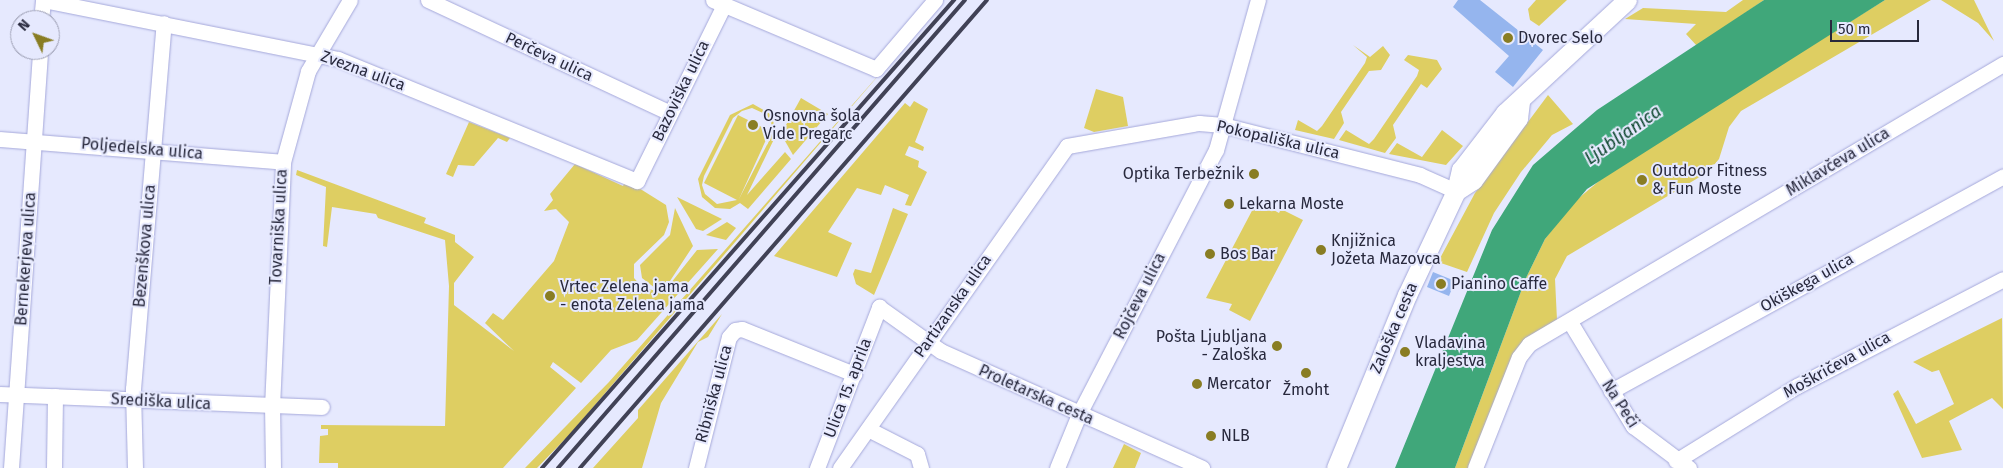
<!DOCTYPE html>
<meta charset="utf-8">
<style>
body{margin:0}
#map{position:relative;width:2003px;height:468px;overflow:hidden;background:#e6e9fe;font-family:"Fira Sans",sans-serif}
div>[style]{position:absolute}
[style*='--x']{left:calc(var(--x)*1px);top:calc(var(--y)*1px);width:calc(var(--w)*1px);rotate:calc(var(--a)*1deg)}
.green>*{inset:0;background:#dece62}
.water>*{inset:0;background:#40a77a}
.building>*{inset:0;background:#95b5ee}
.roads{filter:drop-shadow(0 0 1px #a5a8da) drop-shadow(0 0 1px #a5a8da)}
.minor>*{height:15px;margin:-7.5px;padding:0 7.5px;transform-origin:7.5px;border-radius:7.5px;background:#fff}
.major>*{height:19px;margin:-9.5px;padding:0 9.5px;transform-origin:9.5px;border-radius:9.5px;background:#fff}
.rail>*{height:4px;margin:-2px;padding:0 2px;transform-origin:2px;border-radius:2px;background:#414256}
.dots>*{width:14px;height:14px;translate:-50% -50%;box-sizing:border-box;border:2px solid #e6e9fe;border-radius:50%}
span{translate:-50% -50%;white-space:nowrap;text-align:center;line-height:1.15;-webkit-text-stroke:4px #e6e9fe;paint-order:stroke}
.poi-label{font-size:16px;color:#28293d}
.left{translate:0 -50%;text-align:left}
.right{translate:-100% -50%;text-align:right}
.street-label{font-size:16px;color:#28293d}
.water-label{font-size:18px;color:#0d472f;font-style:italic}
.north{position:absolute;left:10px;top:10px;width:50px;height:50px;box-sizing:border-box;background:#e6e9fe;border:1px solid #9a9cb1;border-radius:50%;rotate:312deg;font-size:14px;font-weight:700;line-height:20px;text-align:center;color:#28293d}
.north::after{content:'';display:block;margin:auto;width:18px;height:22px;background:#897d23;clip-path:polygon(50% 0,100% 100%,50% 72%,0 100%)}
.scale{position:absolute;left:1830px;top:20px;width:89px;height:22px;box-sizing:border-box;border:2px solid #28293d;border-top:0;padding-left:6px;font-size:15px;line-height:18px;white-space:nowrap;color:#28293d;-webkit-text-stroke:4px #e6e9fe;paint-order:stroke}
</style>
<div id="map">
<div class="green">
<i style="clip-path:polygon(1536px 0,1567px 0,1539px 26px,1530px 20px,1528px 9px)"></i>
<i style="clip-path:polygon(1743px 0,1764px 0,1697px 46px,1686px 34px,1696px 24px,1625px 19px,1643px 8px,1726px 12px)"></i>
<i style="clip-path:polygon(1885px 0,1931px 0,1741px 111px,1729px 127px,1719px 159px,1708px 172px,1567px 256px,1555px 279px,1557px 320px,1535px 334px,1469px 468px,1455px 468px,1526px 278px,1545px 239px,1573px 203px,1618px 165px)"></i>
<i style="clip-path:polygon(1941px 0,1974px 0,1994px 41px,1978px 23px)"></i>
<i style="clip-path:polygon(1353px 45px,1370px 57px,1383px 46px,1390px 55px,1381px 70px,1369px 71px,1341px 112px,1344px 123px,1334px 139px,1295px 130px,1298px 120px,1317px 131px,1322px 126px,1365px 63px,1367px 57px)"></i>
<i style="clip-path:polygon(1408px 55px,1437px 60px,1442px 69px,1427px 88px,1421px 84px,1393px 125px,1396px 138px,1385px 153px,1339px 140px,1346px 130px,1369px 144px,1374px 139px,1417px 76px,1419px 70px,1404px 60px)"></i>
<i style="clip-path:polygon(890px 62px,570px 434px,537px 468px,525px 468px,609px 382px)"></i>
<i style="clip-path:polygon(1096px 89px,1123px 97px,1128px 126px,1094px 132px,1084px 128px)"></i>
<i style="clip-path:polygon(1548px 95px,1573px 124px,1552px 135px,1521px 172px,1494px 213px,1467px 272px,1438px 262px,1475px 193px)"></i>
<i style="clip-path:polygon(801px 98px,828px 114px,793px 155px,781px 134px)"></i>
<i style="clip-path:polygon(914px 101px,928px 109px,915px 142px,924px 147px,923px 151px,909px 146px,905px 155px,919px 161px,918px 167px,927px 172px,911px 206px,905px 205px,909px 195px,885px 185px,881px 195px,857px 188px,828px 232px,852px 243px,837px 277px,774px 256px,905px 103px,910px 107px)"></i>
<i style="clip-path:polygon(evenodd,753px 104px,772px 115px,776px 135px,747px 195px,785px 152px,791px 159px,748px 209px,740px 203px,730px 209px,715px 208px,702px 197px,698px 179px,730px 115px,753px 104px,752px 108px,767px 115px,772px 125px,771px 137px,739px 199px,770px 131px,738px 115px,704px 183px,737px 200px,717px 204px,705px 194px,702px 185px,704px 176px,733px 118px,742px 111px,752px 108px)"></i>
<i style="clip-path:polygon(469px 122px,510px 138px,507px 142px,498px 138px,474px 166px,458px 165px,453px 177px,446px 174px)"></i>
<i style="clip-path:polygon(1442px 130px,1463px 146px,1446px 165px,1389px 154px,1397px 143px,1422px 157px)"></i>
<i style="clip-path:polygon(575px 164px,623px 186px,626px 180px,666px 205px,669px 222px,664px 235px,634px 264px,634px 278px,642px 287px,663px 293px,697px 250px,718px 249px,637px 340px,611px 350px,581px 383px,553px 362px,550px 367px,576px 388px,503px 468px,338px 468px,338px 463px,319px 463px,320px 436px,328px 435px,328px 429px,321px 429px,321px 425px,445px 426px,449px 286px,445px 240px,378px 218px,376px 214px,332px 207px,327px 247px,323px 246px,326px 187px,296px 175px,297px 170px,426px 218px,424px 223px,455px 235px,455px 242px,474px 257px,454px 283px,454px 305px,514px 351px,485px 323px,493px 313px,503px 320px,554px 261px,569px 222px,556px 209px,544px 211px,553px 200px,550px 194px)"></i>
<i style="clip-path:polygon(677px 197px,722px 219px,703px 231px,696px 229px)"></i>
<i style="clip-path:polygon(1255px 205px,1266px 211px,1268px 207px,1279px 213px,1281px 209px,1303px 220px,1250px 321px,1229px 310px,1232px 304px,1206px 298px)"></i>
<i style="clip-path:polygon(675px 208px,693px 246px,670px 281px,655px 288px,642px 278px,640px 265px,670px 235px)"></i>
<i style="clip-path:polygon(893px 208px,908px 214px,874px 295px,856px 284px,853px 274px,855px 269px,871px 273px)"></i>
<i style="clip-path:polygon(727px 222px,736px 228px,726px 240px,706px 235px)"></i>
<i style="clip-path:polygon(722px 314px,708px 337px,698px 342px,661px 403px,642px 468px,593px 468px,638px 418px,638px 410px)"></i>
<i style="clip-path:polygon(2002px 318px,2003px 409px,1992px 398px,1949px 421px,1962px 450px,1922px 458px,1893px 394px,1898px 390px,1916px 424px,1954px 404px,1939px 370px,1932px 372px,1913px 362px)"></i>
<i style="clip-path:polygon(1124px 444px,1141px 453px,1135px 468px,1113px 468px)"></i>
</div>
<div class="water">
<i style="clip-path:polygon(1764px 0,1885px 0,1587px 189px,1545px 239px,1526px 278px,1455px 468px,1395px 468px,1492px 230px,1533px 165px,1597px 110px)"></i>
</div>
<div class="building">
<i style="clip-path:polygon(1458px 0,1480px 0,1543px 50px,1513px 87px,1495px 72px,1509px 56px,1453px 7px)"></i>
<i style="clip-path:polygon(1433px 272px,1455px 281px,1449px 296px,1427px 287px)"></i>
</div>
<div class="roads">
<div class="minor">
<i style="--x:43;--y:0;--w:301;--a:11.3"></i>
<i style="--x:338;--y:59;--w:323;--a:22.2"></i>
<i style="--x:637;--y:181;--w:196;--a:-63.7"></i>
<i style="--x:428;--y:0;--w:267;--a:25"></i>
<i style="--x:713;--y:0;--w:177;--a:22.9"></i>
<i style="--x:876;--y:69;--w:91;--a:-49.5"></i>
<i style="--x:41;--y:20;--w:20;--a:-84"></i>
<i style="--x:0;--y:139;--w:284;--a:4.6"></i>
<i style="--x:1570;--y:322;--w:122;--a:58.8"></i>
<i style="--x:1633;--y:426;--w:70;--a:36.9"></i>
<i style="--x:1611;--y:391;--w:447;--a:-28.7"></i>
<i style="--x:0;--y:394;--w:322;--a:2.3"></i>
<i style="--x:868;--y:429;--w:55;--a:27"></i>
<i style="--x:917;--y:454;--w:15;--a:74"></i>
<i style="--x:1676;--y:461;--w:142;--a:-31.8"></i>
<i style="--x:1797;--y:386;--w:232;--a:-27.4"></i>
<i style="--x:11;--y:468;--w:419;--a:-86"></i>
<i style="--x:54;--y:468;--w:72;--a:-89.2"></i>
<i style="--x:135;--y:468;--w:79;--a:-91.5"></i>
<i style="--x:133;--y:389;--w:367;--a:-85.2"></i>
<i style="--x:273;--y:468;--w:61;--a:-90.9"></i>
<i style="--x:272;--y:407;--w:245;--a:-87.4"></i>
<i style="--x:283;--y:162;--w:94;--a:-74.6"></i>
<i style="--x:308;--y:71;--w:82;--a:-59.4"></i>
<i style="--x:696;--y:468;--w:135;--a:-75.9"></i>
<i style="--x:729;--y:337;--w:9;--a:-49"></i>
<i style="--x:735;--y:330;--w:7;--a:-8"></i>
<i style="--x:742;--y:329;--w:121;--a:21.9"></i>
<i style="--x:817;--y:468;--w:173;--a:-68.9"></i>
<i style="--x:879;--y:307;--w:76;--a:35.4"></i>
<i style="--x:941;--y:351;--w:286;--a:24.1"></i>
<i style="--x:840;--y:468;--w:394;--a:-54.8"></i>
<i style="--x:1067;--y:146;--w:134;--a:-9.9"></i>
<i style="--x:1199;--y:123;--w:24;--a:5"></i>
<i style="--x:1223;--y:125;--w:203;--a:14.2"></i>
<i style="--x:1420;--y:175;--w:39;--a:24"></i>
<i style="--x:1057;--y:468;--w:58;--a:-67.8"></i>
<i style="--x:1079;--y:414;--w:297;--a:-62.6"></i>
<i style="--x:1216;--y:150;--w:156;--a:-74.4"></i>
<i style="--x:1475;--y:468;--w:119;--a:-68.4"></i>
<i style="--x:1519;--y:357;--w:16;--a:-52"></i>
<i style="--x:1529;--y:344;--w:551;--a:-30.57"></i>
</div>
<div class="major">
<i style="--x:1456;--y:191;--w:20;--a:-33"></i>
<i style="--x:1473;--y:180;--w:77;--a:-54"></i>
<i style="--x:1518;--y:118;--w:16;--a:-83"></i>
<i style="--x:1336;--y:468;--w:187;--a:-67.7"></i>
<i style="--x:1407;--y:295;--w:115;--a:-64.8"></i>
<i style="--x:1456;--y:191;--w:22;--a:-77"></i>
<i style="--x:1461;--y:170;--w:72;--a:-52.3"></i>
<i style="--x:1505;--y:113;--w:166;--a:-42.8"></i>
</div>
</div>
<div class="rail">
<i style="--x:542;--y:468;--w:624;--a:-48.64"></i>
<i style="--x:558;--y:468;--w:620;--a:-48.99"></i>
<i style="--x:580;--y:468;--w:620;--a:-48.99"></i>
</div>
<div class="dots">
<i style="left:1508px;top:38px;background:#897d23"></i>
<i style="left:753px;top:125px;background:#897d23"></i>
<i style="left:1254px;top:174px;background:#897d23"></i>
<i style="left:1642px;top:180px;background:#897d23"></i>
<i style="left:1229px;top:204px;background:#897d23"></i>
<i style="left:1321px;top:250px;background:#897d23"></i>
<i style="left:1210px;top:254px;background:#897d23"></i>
<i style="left:1441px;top:284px;background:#897d23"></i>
<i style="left:550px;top:296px;background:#897d23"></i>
<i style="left:1277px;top:346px;background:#897d23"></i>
<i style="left:1405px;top:352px;background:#897d23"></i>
<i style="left:1306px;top:373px;background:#897d23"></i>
<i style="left:1197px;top:384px;background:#897d23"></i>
<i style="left:1211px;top:436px;background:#897d23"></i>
</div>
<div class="poi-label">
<span class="left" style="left:1518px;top:38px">Dvorec Selo</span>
<span class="left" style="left:763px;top:125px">Osnovna šola<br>Vide Pregarc</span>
<span class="left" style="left:1652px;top:180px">Outdoor Fitness<br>&amp; Fun Moste</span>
<span class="right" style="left:1244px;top:174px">Optika Terbežnik</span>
<span class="left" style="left:1239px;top:204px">Lekarna Moste</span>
<span class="left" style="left:1331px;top:250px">Knjižnica<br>Jožeta Mazovca</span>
<span class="left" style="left:1220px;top:254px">Bos Bar</span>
<span class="left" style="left:1451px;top:284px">Pianino Caffe</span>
<span class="left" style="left:560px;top:296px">Vrtec Zelena jama<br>- enota Zelena jama</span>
<span class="right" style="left:1267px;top:346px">Pošta Ljubljana<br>- Zaloška</span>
<span class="left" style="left:1415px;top:352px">Vladavina<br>kraljestva</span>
<span class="left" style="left:1207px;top:384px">Mercator</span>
<span style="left:1306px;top:390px">Žmoht</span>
<span class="left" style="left:1221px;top:436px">NLB</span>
</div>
<div class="street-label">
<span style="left:549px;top:57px;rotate:25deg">Perčeva ulica</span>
<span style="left:363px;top:71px;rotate:20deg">Zvezna ulica</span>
<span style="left:681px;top:91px;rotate:-64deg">Bazoviška ulica</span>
<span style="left:1278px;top:140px;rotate:13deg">Pokopališka ulica</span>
<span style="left:142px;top:149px;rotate:5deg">Poljedelska ulica</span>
<span style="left:1838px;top:162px;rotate:-31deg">Miklavčeva ulica</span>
<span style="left:279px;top:227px;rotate:-87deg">Tovarniška ulica</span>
<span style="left:145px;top:246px;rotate:-85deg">Bezenškova ulica</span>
<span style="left:26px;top:259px;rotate:-86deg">Bernekerjeva ulica</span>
<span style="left:1807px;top:283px;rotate:-29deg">Okiškega ulica</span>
<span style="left:1140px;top:296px;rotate:-63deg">Rojčeva ulica</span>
<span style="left:953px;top:306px;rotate:-55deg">Partizanska ulica</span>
<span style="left:1394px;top:328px;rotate:-67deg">Zaloška cesta</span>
<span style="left:1837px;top:365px;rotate:-29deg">Moškričeva ulica</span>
<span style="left:848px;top:388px;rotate:-69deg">Ulica 15. aprila</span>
<span style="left:714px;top:394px;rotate:-75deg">Ribniška ulica</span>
<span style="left:1036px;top:395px;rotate:24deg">Proletarska cesta</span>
<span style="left:161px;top:402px;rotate:3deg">Središka ulica</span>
<span style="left:1620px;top:404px;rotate:57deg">Na Peči</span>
</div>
<div class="water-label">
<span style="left:1623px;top:135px;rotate:-35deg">Ljubljanica</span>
</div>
<div class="north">N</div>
<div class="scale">50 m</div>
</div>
